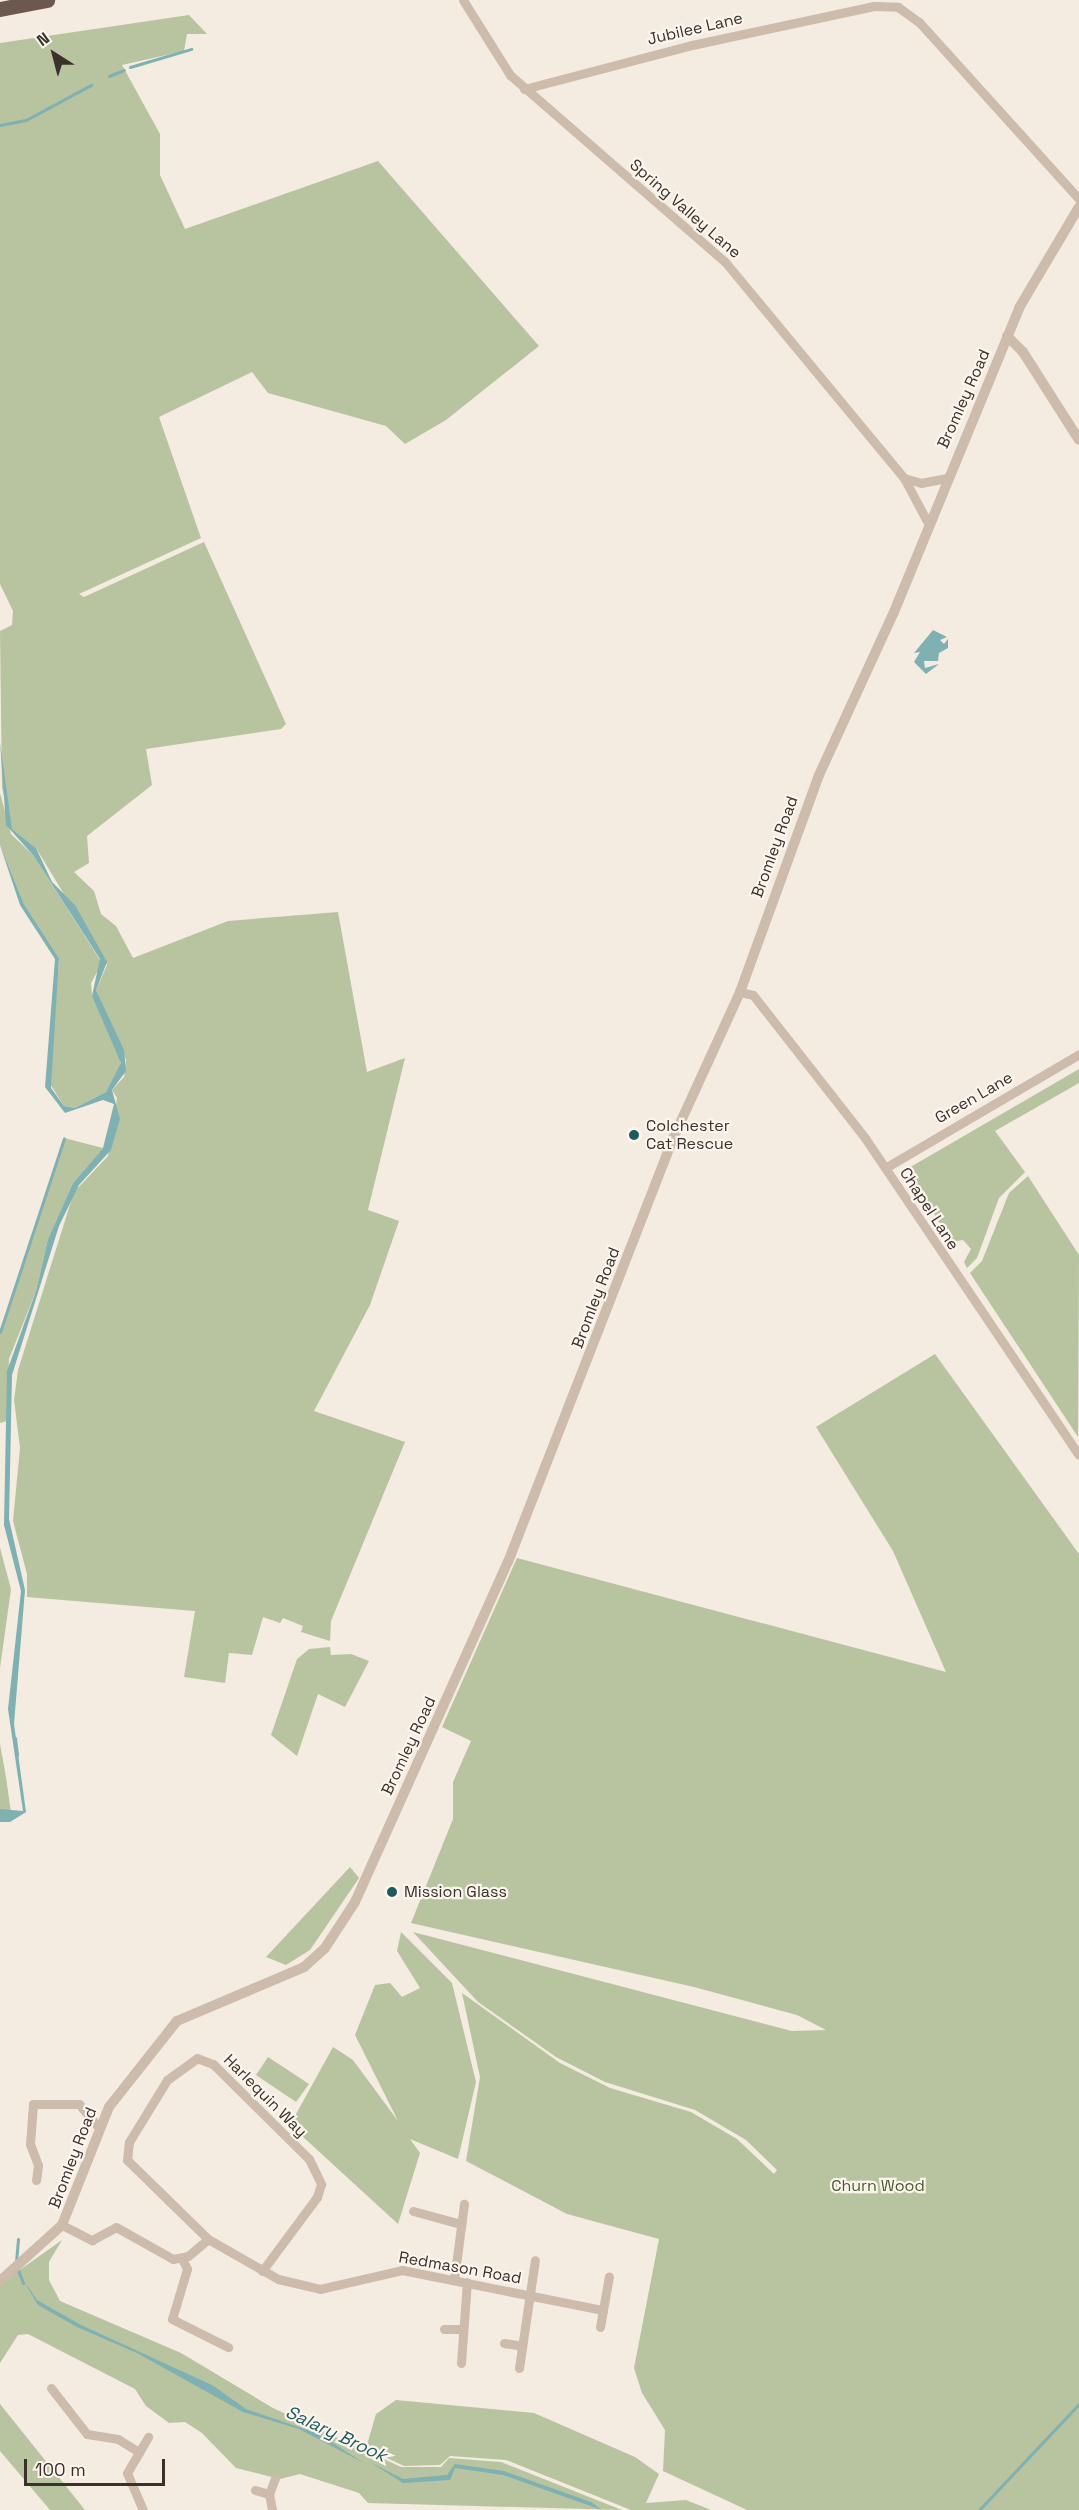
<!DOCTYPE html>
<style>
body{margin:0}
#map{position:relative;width:1079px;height:2510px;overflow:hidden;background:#f4ebe1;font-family:"Space Grotesk",sans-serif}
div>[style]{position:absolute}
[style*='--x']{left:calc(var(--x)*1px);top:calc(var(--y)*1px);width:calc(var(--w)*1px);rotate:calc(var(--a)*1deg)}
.green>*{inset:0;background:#b8c4a0}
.water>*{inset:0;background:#7fb0b2}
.stream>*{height:3px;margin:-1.5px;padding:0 1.5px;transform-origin:1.5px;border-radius:1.5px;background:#7fb0b2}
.minor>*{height:9px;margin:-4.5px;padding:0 4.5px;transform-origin:4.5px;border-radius:4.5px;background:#cdbbac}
.tertiary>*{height:10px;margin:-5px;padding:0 5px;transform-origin:5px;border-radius:5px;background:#cdbbac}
.trunk>*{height:15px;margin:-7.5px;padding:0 7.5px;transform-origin:7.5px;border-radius:7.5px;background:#6c584f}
.dots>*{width:16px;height:16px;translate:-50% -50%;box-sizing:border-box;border:3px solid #fbf5ee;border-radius:50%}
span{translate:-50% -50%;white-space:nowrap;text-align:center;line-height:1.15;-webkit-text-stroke:4.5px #fbf5ee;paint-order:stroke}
.street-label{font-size:16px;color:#3b302b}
.poi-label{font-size:16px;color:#3b302b}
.left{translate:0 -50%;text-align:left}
.park-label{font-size:16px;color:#4a5a2e}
.water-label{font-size:18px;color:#1f5a5e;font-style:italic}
.north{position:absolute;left:24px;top:24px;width:60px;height:60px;-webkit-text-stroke:4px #fbf5ee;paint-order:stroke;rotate:324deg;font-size:16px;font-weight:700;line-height:24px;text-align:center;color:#3b302b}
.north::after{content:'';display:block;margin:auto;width:21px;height:27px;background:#3b302b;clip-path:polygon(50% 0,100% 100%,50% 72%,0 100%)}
.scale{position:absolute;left:24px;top:2459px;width:141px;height:27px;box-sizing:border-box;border:3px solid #3b302b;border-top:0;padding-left:8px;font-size:18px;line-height:21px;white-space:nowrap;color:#3b302b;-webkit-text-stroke:4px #fbf5ee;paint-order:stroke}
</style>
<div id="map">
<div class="green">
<i style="clip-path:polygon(189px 15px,207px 34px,187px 34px,184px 51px,122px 65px,160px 134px,160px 175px,185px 229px,378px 161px,539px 346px,446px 420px,405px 444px,386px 426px,268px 393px,252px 372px,159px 417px,201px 538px,79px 594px,84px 597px,204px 542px,286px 724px,281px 729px,146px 749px,152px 785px,87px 836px,89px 863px,74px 872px,94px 891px,101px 914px,116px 926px,133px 958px,228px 921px,338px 912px,367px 1072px,405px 1058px,368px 1210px,399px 1221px,370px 1305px,314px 1411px,405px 1442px,331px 1621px,330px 1641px,301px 1632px,303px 1626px,283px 1618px,280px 1623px,263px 1617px,252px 1655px,229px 1653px,225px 1683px,184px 1677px,195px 1611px,27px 1597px,27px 1574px,13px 1521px,20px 1448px,14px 1400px,18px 1370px,74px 1192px,108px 1156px,117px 1098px,112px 1090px,124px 1077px,126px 1060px,96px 990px,107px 965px,36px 848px,12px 829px,2px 788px,0 631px,12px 625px,13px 611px,0 584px,0 43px)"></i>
<i style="clip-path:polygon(0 793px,11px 834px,33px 855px,102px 963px,91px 983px,92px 996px,120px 1052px,121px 1067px,106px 1092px,75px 1108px,64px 1106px,50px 1084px,59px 958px,24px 904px,0 845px)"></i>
<i style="clip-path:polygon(1079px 1069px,1079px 1083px,995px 1131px,1025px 1172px,999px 1198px,977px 1258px,967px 1268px,964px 1262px,971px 1249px,963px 1240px,951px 1242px,907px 1169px)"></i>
<i style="clip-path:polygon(64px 1138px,103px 1148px,73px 1183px,48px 1239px,36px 1291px,9px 1359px,7px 1421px,0 1423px,0 1332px)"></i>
<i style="clip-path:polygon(1028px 1176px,1079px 1255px,1078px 1437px,970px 1273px,982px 1261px,1009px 1193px)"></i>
<i style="clip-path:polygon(935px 1354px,1079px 1554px,1079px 2510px,747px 2510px,663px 2471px,665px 2430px,642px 2393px,634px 2368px,659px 2239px,567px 2214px,466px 2161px,480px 2077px,462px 1993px,560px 2063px,610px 2088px,691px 2112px,737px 2139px,774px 2174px,777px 2170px,746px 2140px,695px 2110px,605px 2082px,556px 2057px,478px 2002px,413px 1932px,792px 2031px,826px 2030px,797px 2015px,694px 1987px,411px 1923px,453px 1819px,453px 1782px,471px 1741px,442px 1727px,517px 1558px,946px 1672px,893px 1551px,816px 1427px)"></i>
<i style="clip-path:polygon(0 1548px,11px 1589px,0 1668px)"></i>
<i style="clip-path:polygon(330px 1647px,331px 1655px,351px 1654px,369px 1661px,345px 1707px,318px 1694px,297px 1756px,271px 1735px,297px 1659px,309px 1649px)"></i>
<i style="clip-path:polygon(0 1744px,6px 1777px,11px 1813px,0 1809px)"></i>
<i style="clip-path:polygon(350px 1867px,359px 1878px,310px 1950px,286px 1965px,266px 1957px)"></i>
<i style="clip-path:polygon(401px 1932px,452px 1983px,476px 2082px,458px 2159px,410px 2139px,420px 2153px,398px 2224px,290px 2125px,333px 2047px,353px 2060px,398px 2121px,355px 2035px,375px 1985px,390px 1983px,402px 1997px,420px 1988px,397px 1951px)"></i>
<i style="clip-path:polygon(268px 2057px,309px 2084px,296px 2102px,256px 2075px)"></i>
<i style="clip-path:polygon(62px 2240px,49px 2262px,49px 2280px,60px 2301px,181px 2353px,273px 2408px,401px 2467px,441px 2467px,449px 2458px,501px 2462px,622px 2510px,368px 2503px,359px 2493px,300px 2474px,280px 2479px,236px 2468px,202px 2433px,185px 2422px,169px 2423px,146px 2406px,135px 2389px,28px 2334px,18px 2335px,0 2363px,0 2284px)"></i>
<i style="clip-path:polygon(396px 2400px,534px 2413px,635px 2457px,659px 2474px,646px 2503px,686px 2500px,711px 2510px,631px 2510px,506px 2460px,450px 2456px,440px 2465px,404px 2466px,366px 2448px,376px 2414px)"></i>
<i style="clip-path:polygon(0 2404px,85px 2510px,50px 2510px,0 2451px)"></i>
</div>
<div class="water">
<i style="clip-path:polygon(933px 630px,947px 637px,940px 640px,944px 644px,948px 639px,948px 648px,939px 653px,938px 661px,924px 661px,925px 668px,939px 664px,926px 674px,914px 662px,920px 652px,914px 653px)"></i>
<i style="clip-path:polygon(0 742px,12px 829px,36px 848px,52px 882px,75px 905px,107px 962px,96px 990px,124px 1050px,126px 1071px,112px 1090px,120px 1119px,111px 1150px,79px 1185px,59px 1226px,12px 1375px,9px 1519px,25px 1590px,14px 1724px,26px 1812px,10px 1822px,0 1822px,0 1809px,23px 1811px,8px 1709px,21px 1591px,4px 1525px,7px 1371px,36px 1291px,48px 1239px,73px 1183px,103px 1148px,114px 1104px,103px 1100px,65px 1113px,45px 1087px,55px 959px,20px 905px,0 845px,24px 904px,59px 958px,51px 1088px,64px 1106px,75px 1108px,106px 1092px,121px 1063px,92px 996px,100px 959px,33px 855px,6px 825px)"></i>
<i style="clip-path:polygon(23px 2280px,37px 2300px,81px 2325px,212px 2385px,246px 2409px,319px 2434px,364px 2463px,299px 2429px,243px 2412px,137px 2353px,77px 2327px,38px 2305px)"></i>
<i style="clip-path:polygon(370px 2462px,403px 2479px,447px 2475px,455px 2464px,504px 2471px,591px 2502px,602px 2510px,503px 2475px,455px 2468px,450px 2480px,403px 2483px)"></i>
</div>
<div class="stream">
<i style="--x:130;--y:67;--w:64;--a:-16.4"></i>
<i style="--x:109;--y:76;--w:16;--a:-22"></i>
<i style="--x:0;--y:125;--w:26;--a:-11"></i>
<i style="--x:26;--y:120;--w:74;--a:-28.3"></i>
<i style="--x:0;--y:1332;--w:204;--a:-71.7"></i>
<i style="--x:15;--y:1738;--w:17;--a:83"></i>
<i style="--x:16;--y:2262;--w:23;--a:-85"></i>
<i style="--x:18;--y:2270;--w:14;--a:69"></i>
<i style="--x:979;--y:2510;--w:146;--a:-46.7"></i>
</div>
<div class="minor">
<i style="--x:463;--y:0;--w:89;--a:57.9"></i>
<i style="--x:510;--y:75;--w:286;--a:41"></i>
<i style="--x:726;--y:263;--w:279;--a:50.4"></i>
<i style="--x:904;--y:478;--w:18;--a:16"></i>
<i style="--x:921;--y:483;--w:25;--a:-11"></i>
<i style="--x:524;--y:89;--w:174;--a:-14.7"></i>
<i style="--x:692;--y:45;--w:186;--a:-12.1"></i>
<i style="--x:874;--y:6;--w:24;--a:2"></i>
<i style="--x:898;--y:7;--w:26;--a:36"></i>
<i style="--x:919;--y:22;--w:239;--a:47.9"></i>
<i style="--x:905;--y:480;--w:49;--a:61.9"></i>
<i style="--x:740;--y:992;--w:13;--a:13"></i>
<i style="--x:753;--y:995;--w:182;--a:51.9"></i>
<i style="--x:865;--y:1138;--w:382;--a:56"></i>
<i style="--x:885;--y:1168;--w:225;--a:-30.4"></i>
<i style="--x:36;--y:2180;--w:15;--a:-82"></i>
<i style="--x:38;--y:2165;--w:22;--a:-111"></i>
<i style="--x:30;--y:2144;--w:40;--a:-85.7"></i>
<i style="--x:33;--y:2104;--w:46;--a:0"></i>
<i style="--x:79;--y:2104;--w:31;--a:50"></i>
<i style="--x:413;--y:2211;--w:50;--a:15.2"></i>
<i style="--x:62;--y:2225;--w:34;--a:27"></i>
<i style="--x:92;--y:2240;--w:27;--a:-28"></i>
<i style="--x:116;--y:2227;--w:65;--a:29.3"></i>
<i style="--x:173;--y:2259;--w:15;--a:-11"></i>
<i style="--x:188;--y:2256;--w:26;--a:-40"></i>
<i style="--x:208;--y:2239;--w:81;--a:29.7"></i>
<i style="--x:278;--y:2279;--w:43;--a:13.4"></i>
<i style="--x:320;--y:2289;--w:84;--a:-13"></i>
<i style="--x:402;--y:2270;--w:205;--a:11.3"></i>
<i style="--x:603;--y:2310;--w:34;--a:-80"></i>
<i style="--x:208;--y:2239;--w:113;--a:-135.7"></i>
<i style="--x:127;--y:2160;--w:18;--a:-84"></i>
<i style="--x:129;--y:2142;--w:73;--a:-58.5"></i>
<i style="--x:167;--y:2080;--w:37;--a:-36"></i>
<i style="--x:197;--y:2058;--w:17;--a:21"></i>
<i style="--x:213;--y:2064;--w:135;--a:44.7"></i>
<i style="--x:309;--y:2159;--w:28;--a:64"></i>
<i style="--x:321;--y:2184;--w:14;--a:107"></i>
<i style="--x:317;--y:2197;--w:92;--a:126.6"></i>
<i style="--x:182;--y:2259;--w:11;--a:63"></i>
<i style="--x:187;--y:2269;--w:52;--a:106.7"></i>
<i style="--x:172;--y:2319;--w:63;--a:26.6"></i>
<i style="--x:454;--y:2280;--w:77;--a:-82.5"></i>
<i style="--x:600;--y:2327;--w:17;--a:-80"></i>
<i style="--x:444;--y:2329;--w:18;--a:0"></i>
<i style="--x:504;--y:2343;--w:18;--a:9"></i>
<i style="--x:461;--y:2363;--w:81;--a:-85.8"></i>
<i style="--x:519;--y:2368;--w:109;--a:-81.6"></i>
<i style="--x:51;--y:2388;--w:58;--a:52"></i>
<i style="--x:87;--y:2434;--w:31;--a:9"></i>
<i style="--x:118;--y:2439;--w:25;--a:32"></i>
<i style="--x:255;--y:2490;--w:15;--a:16"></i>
<i style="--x:269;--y:2494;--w:17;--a:-69"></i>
<i style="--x:269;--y:2494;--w:16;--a:79"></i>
<i style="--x:143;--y:2510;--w:40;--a:-113.4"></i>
<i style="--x:127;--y:2473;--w:42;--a:-59.7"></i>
</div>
<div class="tertiary">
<i style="--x:1007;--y:336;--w:23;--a:45"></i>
<i style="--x:1023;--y:352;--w:104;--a:57.5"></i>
<i style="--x:0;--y:2281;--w:84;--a:-42.1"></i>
<i style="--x:62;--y:2225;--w:127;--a:-68.3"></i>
<i style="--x:109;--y:2107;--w:110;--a:-51.7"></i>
<i style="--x:177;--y:2021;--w:138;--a:-23"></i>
<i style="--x:304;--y:1967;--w:28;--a:-42"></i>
<i style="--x:325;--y:1948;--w:55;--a:-56.9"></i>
<i style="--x:355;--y:1902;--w:373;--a:-65.8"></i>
<i style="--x:508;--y:1562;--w:462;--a:-68.7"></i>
<i style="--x:676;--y:1132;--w:154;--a:-65.4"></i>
<i style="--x:740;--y:992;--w:231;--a:-70"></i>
<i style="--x:819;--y:775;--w:179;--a:-65.3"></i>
<i style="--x:894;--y:612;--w:329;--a:-67.6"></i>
<i style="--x:1019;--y:308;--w:117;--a:-59.3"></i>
</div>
<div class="trunk">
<i style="--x:0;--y:9;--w:48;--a:-10.8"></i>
</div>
<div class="dots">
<i style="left:634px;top:1135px;background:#1f5a5e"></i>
<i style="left:392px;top:1892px;background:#1f5a5e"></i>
</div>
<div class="street-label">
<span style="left:695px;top:29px;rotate:-13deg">Jubilee Lane</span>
<span style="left:685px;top:209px;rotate:41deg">Spring Valley Lane</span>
<span style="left:964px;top:399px;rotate:-66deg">Bromley Road</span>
<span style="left:775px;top:847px;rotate:-70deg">Bromley Road</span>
<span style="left:974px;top:1098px;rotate:-30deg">Green Lane</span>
<span style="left:929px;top:1209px;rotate:57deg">Chapel Lane</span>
<span style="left:596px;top:1298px;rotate:-69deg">Bromley Road</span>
<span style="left:409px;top:1746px;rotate:-65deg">Bromley Road</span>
<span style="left:265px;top:2096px;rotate:45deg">Harlequin Way</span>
<span style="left:73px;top:2158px;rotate:-69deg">Bromley Road</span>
<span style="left:460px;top:2268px;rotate:10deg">Redmason Road</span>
</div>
<div class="poi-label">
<span class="left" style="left:646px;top:1135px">Colchester<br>Cat Rescue</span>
<span class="left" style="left:404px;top:1892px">Mission Glass</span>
</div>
<div class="park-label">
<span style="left:878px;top:2186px">Churn Wood</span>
</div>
<div class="water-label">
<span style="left:336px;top:2434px;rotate:25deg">Salary Brook</span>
</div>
<div class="north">N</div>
<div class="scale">100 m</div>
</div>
